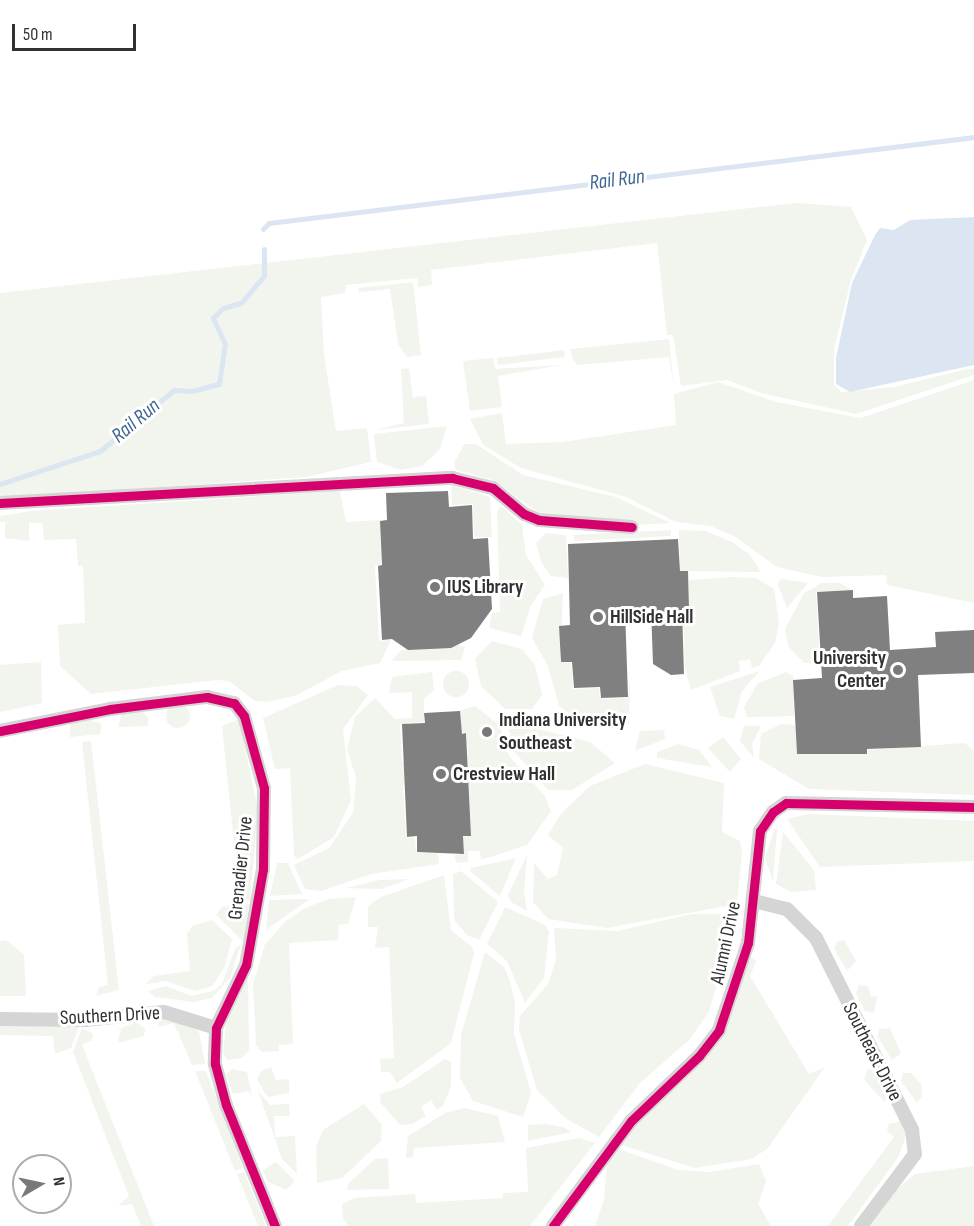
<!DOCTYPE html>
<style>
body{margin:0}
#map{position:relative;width:974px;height:1226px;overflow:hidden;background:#fff;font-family:"Sofia Sans Condensed",sans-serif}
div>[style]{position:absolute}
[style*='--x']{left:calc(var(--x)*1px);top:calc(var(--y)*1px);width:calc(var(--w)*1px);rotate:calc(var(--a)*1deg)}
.green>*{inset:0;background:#f1f5ed}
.round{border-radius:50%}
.water>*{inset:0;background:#dbe6f2}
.stream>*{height:5px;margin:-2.5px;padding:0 2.5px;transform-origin:2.5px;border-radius:2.5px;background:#dbe6f2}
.building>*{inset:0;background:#808080}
.street>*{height:14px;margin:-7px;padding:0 7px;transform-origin:7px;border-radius:7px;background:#d5d5d5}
.cycleway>*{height:9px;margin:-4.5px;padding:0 4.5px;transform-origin:4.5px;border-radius:4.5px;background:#d6006c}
.dots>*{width:16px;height:16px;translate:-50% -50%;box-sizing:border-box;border:3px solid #fff;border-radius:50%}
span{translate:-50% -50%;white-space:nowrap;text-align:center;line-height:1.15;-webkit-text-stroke:6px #fff;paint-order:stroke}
.poi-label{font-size:20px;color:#313131;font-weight:700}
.left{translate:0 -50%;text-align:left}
.right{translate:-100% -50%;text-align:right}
.street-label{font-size:20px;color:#313131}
.water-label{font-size:21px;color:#3e6793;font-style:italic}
.north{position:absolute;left:12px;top:1154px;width:60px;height:60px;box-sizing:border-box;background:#fff;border:2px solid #adadad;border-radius:50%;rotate:81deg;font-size:16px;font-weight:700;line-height:24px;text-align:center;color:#313131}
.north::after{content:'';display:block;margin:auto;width:21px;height:27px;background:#797979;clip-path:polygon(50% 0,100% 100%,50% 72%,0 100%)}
.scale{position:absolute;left:12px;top:24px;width:124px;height:27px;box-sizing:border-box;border:3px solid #313131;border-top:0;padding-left:8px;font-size:18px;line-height:21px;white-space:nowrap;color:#313131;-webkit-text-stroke:4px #fff;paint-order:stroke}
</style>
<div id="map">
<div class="green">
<i style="clip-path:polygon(796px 203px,851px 207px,867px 240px,851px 280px,834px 349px,834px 385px,841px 392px,894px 387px,967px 369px,974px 369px,974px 375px,856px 414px,761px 393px,727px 380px,681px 386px,673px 335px,667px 335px,657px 243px,431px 270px,432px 285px,418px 287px,417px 278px,346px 285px,345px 293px,321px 297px,324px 354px,336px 431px,367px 428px,371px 462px,306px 477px,0 498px,0 293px)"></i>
<i style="clip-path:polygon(413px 282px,421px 355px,407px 357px,398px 344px,390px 289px,359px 292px,358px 288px)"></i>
<i style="clip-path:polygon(669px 339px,674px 388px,669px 357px,577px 365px,572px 358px,571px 349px)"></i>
<i style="clip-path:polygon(564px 350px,565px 357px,498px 365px,497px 358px)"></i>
<i style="clip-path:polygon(493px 358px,495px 369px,562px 365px,498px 376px,502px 407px,470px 411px,463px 361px)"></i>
<i style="clip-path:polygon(409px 368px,413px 397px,426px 396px,429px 424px,375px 430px,404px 423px,401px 369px)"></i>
<i style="clip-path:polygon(974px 380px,974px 603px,887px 585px,886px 575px,822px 577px,777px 567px,734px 536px,711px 526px,676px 522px,626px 497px,521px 468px,483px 445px,470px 419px,502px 413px,506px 444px,562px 442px,676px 425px,674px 394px,718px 382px,776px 402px,861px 418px)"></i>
<i style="clip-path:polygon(447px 426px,440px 449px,422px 466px,401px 470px,377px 462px,374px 434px)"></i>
<i style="clip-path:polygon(464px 444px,476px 444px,523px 475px,616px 497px,670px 523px,633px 525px,538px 512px,493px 480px,456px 470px,454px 463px)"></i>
<i style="clip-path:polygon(451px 485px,490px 497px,492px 537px,474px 537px,473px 504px,452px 505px)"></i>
<i style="clip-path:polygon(340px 491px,346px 522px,380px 520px,381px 565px,375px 566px,379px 641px,390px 640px,389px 644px,380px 663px,342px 671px,297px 695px,267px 702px,255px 701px,229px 681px,217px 680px,91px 694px,60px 666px,58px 625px,85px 623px,83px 566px,78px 566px,76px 539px,44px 540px,42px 523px,29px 523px,29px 541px,5px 538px,5px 522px,0 522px,0 516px,31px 511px)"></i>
<i style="clip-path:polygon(501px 506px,522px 525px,526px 555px,545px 585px,531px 605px,521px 636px,489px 628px,492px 613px,500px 612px,497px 511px)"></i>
<i style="clip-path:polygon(671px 530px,671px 536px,574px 541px,574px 535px)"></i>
<i style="clip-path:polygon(679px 530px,705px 531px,732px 542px,749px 554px,761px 572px,680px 571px)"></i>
<i style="clip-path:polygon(546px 533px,566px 535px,568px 578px,551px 576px,541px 562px,536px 543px)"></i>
<i style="clip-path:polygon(733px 577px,756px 578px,774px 589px,779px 623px,775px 643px,759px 666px,752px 668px,750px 659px,739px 661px,740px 671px,691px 690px,685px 669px,683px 610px,689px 609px,689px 580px)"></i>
<i style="clip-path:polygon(780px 579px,808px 583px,787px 608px,778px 585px)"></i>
<i style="clip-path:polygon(822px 583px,840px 583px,852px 590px,816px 592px,820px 663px,804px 663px,788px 646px,785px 629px,804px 593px)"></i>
<i style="clip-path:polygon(563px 593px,560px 662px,571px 663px,573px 689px,599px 688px,600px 699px,628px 698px,630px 678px,629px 724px,586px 726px,559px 706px,548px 666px,532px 638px,543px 599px)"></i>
<i style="clip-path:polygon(492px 641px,522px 649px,535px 665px,542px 695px,532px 709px,505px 709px,481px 686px,475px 659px)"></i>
<i style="clip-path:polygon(456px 644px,465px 647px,461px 660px,392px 661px,401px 650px)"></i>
<i style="clip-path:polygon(41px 662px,42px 703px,0 712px,0 665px)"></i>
<i class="round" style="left:443px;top:671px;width:26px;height:26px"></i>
<i style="clip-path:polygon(760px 671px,742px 691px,734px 719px,720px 716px,710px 687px)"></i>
<i style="clip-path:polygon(432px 672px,434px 690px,424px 699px,424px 722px,400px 724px,402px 762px,412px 763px,413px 785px,403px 785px,406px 838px,415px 838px,416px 853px,438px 853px,439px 864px,371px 874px,321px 891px,305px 889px,294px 865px,329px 848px,353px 813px,356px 777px,347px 750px,355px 717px,375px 698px,395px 719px,412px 718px,412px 692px,389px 693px,392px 677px)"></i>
<i style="clip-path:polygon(786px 672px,793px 676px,794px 716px,747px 717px,744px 708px,757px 684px)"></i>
<i style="clip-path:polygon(338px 685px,356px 686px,368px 695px,343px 729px,351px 800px,334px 837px,298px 859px,294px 856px,290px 768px,275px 769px,263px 718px)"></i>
<i class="round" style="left:166px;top:704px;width:24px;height:24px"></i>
<i style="clip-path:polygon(475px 706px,500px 726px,509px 756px,545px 796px,551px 811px,527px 845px,481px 860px,480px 851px,468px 851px,468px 862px,457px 863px,454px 855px,464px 854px,463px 837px,471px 836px,467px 734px,462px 733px,459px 711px)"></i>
<i style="clip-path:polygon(140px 711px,148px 717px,148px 726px,118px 727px,122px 713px)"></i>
<i style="clip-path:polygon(87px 719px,102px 724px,100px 734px,70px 737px,70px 723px)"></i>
<i style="clip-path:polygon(239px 719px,258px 810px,250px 900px,240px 900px,222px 726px)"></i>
<i style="clip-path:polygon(518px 724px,590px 742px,615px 763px,572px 790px,548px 790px,512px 749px,509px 729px)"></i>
<i style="clip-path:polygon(781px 724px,795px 725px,797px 754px,868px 754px,868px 750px,965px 743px,974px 751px,974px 795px,809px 789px,759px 759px,761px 734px)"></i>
<i style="clip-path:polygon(744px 726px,761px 726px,752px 744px,754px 758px,740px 741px)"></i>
<i style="clip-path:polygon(664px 730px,665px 739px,635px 751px,640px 731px)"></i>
<i style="clip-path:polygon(723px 737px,741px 759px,730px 772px,708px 748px)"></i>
<i style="clip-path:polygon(91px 741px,119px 990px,96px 996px,99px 987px,108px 985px,82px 742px)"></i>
<i style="clip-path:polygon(678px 744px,699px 750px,712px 767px,657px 758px,657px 752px)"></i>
<i style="clip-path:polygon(645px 764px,724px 783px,722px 832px,740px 841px,742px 853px,737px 904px,607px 928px,548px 919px,533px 902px,534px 863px,548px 879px,557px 875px,563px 848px,548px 835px,560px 815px,590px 786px)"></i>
<i style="clip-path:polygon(809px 814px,974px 821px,974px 861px,820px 867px,787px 819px)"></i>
<i style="clip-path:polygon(775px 828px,777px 829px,773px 882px,765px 858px)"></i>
<i style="clip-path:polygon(783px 832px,814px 870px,816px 890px,791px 892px,776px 884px)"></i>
<i style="clip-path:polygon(527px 855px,524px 893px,527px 911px,511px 902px,508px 895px)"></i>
<i style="clip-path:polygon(516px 858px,500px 896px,470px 871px,471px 868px)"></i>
<i style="clip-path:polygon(277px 863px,288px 863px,302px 894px,270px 896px)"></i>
<i style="clip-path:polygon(461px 871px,498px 902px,479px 940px,467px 935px,454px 920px,453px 874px)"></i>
<i style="clip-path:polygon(444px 875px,451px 930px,472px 947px,474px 953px,451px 1043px,397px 1083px,390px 1072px,381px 1072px,380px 1059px,394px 1058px,389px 947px,375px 948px,378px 927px,368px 927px,368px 906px,381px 897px)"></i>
<i style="clip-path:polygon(409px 879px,381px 889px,346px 888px,380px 880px)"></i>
<i style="clip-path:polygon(356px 897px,348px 924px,339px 925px,338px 940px,289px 943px,293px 1044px,279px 1045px,279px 1051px,262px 1052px,256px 1045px,253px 984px,265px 944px,285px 922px,305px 908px,329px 899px)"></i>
<i style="clip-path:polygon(269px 900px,306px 899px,308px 900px,266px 930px)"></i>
<i style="clip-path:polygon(249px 904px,243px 941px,216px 915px,222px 907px)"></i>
<i style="clip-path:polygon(505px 907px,545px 925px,549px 932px,544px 978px,525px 1003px,507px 961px,487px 944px)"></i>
<i style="clip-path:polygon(691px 914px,737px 914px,709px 1012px,689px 1040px,640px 1083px,599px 1137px,565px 1118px,537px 1090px,519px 1030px,520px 1016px,548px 984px,556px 960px,554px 928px,618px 931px)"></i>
<i style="clip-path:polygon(212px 920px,232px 939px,224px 968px,212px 986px,195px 991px,166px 981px,146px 984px,154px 976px,190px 971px,187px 934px,192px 926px)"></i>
<i style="clip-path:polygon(6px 940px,24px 955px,26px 996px,0 996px,0 941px)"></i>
<i style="clip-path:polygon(844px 940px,856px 961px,847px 971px,834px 949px,837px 942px)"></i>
<i style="clip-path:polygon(241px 944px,230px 978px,212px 998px,194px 1002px,155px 997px,148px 991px,166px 986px,191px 996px,213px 991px,222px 984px,235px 949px)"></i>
<i style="clip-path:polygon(485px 952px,504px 967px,510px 981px,515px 1003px,514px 1034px,531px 1093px,523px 1117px,473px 1101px,460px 1078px,461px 1035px)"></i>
<i style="clip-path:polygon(751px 957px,756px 961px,750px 976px,809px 1074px,825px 1067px,768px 1148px,752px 1159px,695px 1168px,621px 1145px,644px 1113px,720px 1039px)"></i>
<i style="clip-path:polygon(248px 977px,249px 1050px,242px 1058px,227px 1060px,223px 1053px,226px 1024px)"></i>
<i style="clip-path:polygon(859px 985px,868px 986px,871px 997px,877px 996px,874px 1013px,865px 1011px,856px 994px)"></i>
<i style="clip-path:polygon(157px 1016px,188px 1023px,199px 1032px,205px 1064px,192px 1065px,174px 1023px,159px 1027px)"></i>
<i style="clip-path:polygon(137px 1022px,145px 1029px,144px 1036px,118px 1043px,121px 1028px)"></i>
<i style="clip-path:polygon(0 1023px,79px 1026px,71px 1048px,55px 1054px,53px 1036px,0 1035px)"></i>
<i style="clip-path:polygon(82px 1028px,93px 1034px,92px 1040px,82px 1045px,154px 1226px,141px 1226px,132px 1204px,118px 1206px,129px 1196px,73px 1052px)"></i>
<i style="clip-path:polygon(890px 1028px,901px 1053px,892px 1060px,878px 1037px,879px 1029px)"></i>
<i style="clip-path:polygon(445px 1059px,451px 1062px,451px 1086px,443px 1106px,437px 1110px,431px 1100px,421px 1107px,426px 1116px,412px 1124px,400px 1125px,380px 1102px,380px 1094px,403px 1087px)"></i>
<i style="clip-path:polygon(271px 1067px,276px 1080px,289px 1079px,289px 1093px,268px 1097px,264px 1092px,257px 1079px,261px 1071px)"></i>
<i style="clip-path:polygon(874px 1068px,887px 1093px,885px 1102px,864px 1080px,867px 1070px)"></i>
<i style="clip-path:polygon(232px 1069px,247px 1072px,252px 1096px,248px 1091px,233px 1094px,226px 1075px)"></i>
<i style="clip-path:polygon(195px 1071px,206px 1071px,243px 1168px,235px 1171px)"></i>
<i style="clip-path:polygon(903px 1073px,911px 1073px,921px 1084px,922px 1096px,917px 1103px,901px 1081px)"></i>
<i style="clip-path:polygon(258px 1091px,270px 1105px,289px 1104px,290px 1116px,274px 1116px,275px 1137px,295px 1136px,297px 1174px,282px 1159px)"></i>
<i style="clip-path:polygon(364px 1104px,382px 1125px,381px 1141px,342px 1178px,317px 1183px,316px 1147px,323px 1130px)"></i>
<i style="clip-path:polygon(464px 1108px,498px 1116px,505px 1142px,414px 1148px,413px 1157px,406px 1158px,408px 1136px,445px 1113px)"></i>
<i style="clip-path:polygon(902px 1121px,907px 1132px,899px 1156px,848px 1226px,828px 1226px,894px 1137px,887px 1131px,889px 1124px)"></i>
<i style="clip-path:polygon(546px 1124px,563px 1127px,572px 1132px,528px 1141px,528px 1125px)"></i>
<i style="clip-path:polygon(579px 1138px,595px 1143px,530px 1226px,348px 1226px,343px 1218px,342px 1204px,355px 1198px,415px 1194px,416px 1203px,503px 1198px,503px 1193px,528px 1192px,526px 1148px)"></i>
<i style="clip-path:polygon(619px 1149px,678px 1170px,709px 1172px,759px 1164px,766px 1181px,758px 1204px,771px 1226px,595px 1226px,604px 1200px,607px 1163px)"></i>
<i style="clip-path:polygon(388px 1158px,389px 1189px,347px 1190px,348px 1184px,375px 1159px)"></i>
<i style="clip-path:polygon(276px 1162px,295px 1181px,286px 1190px,268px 1182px,263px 1170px)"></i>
<i style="clip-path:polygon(974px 1166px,974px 1226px,870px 1226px,897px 1189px,915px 1174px)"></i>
<i style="clip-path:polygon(244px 1172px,266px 1226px,258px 1226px,237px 1174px)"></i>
</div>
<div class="water">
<i style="clip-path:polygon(974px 217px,974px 365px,850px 392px,836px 384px,836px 358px,852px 283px,875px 235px,880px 228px,894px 230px,910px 220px)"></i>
</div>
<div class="stream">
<i style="--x:263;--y:229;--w:8;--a:-45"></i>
<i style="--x:269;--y:223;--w:710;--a:-6.95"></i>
<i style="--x:0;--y:484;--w:105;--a:-18.3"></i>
<i style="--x:100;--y:451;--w:96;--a:-39.5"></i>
<i style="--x:174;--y:390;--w:18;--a:3"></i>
<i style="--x:192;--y:391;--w:28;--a:-15"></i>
<i style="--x:219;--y:384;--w:40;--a:-81.5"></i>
<i style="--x:225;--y:344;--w:29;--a:-115"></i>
<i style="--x:213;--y:318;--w:14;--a:-45"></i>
<i style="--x:223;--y:308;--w:19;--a:-16"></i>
<i style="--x:241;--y:303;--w:35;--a:-50"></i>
<i style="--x:264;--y:276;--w:27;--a:-90"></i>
</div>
<div class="building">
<i style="clip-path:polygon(448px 491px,449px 507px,472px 505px,473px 539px,488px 538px,492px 609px,471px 638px,451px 648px,408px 650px,392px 639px,382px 640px,378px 566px,382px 565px,380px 521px,387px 520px,386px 493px)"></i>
<i style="clip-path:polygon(678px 539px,680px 571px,688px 571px,689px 608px,682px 608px,684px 674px,671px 675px,653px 664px,651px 608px,625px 609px,628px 697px,601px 698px,600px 687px,574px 688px,572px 662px,561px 662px,559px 626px,570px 625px,568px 544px)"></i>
<i style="clip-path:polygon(853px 590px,853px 598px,887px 596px,890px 650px,936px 647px,935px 632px,974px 630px,974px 673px,918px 675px,921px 747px,867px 749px,867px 754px,797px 754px,793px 680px,822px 678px,817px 592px)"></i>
<i style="clip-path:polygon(460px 711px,462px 734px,466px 733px,471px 836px,463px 836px,464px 854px,417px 852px,417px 836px,407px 837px,402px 724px,425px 723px,424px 713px)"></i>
</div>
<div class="street">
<i style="--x:0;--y:503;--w:453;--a:-3.2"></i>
<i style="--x:452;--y:478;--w:42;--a:13.7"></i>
<i style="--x:493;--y:488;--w:40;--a:40"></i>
<i style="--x:524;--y:514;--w:16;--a:22"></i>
<i style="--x:539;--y:520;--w:93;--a:4.3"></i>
<i style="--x:0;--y:731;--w:112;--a:-11.3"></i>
<i style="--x:110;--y:709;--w:98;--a:-7.1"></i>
<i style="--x:207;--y:697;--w:28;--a:13"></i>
<i style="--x:234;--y:703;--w:16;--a:52"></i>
<i style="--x:244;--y:716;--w:75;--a:74.5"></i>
<i style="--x:264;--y:788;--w:81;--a:90.7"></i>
<i style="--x:263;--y:869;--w:97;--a:100"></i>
<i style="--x:246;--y:965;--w:70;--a:115.5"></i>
<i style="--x:216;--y:1028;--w:36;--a:92"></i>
<i style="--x:215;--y:1064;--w:42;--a:75"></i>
<i style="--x:226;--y:1105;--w:131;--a:68"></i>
<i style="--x:754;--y:901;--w:34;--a:14"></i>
<i style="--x:787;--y:909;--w:41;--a:45"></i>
<i style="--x:816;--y:938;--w:215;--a:63.4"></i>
<i style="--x:912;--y:1130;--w:24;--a:83"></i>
<i style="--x:915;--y:1154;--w:90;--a:126.9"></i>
<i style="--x:0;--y:1019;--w:85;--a:0.7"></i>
<i style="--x:85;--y:1020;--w:79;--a:-5.8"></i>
<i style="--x:164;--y:1012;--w:54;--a:17.1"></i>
<i style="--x:553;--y:1226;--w:131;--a:-53.4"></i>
<i style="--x:631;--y:1121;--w:94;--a:-43.7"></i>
<i style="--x:699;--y:1056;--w:33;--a:-52"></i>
<i style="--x:719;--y:1030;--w:92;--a:-71.6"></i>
<i style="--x:748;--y:943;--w:113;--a:-83.9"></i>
<i style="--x:760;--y:831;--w:23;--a:-56"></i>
<i style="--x:773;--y:812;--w:16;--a:-35"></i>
<i style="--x:786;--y:803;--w:188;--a:1.2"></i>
</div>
<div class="cycleway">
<i style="--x:0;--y:503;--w:453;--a:-3.2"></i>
<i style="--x:452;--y:478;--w:42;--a:13.7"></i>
<i style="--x:493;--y:488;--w:40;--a:40"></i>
<i style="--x:524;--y:514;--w:16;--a:22"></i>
<i style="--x:539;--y:520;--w:93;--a:4.3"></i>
<i style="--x:0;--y:731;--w:112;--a:-11.3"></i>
<i style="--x:110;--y:709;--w:98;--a:-7.1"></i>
<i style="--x:207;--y:697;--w:28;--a:13"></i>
<i style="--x:234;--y:703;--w:16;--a:52"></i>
<i style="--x:244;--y:716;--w:75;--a:74.5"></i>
<i style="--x:264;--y:788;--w:81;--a:90.7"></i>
<i style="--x:263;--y:869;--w:97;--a:100"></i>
<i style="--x:246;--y:965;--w:70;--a:115.5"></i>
<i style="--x:216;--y:1028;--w:36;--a:92"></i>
<i style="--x:215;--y:1064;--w:42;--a:75"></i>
<i style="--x:226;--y:1105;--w:131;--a:68"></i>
<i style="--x:553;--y:1226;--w:131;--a:-53.4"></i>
<i style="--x:631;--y:1121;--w:94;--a:-43.7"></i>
<i style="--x:699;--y:1056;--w:33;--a:-52"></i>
<i style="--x:719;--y:1030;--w:92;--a:-71.6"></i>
<i style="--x:748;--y:943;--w:113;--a:-83.9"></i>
<i style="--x:760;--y:831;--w:23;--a:-56"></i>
<i style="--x:773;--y:812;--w:16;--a:-35"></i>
<i style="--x:786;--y:803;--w:188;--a:1.2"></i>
</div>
<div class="dots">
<i style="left:435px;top:587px;background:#797979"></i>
<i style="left:598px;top:617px;background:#797979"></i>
<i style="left:898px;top:670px;background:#797979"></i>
<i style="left:487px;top:732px;background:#797979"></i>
<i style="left:441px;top:774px;background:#797979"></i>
</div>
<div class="poi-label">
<span class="left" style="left:447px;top:587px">IUS Library</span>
<span class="left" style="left:610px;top:617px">HillSide Hall</span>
<span class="right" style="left:886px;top:670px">University<br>Center</span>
<span class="left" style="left:499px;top:732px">Indiana University<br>Southeast</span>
<span class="left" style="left:453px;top:774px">Crestview Hall</span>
</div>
<div class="street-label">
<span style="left:241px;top:868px;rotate:-84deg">Grenadier Drive</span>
<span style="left:726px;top:943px;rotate:-78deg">Alumni Drive</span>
<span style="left:110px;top:1016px;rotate:-3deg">Southern Drive</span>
<span style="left:872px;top:1052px;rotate:63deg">Southeast Drive</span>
</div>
<div class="water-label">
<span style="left:617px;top:180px;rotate:-7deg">Rail Run</span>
<span style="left:136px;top:421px;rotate:-40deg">Rail Run</span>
</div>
<div class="north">N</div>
<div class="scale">50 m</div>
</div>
